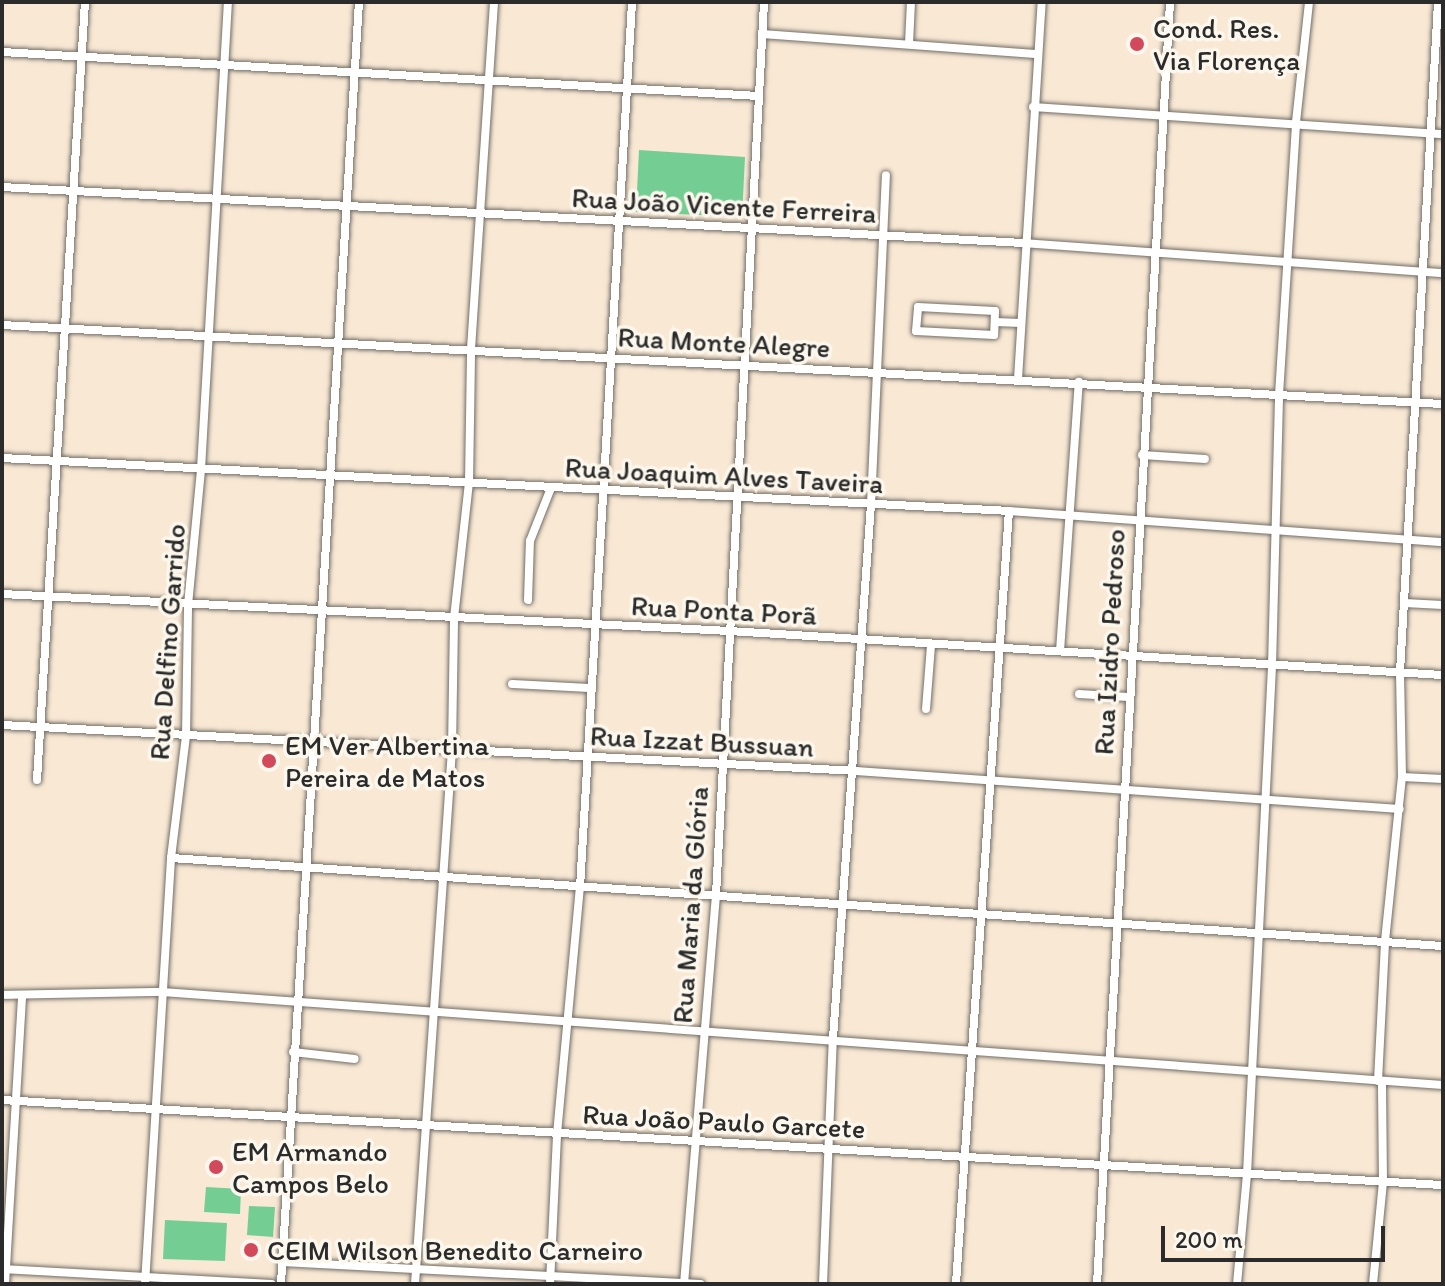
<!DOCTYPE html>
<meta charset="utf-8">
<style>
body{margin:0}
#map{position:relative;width:1445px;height:1286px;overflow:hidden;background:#f8e8d4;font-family:Itim,sans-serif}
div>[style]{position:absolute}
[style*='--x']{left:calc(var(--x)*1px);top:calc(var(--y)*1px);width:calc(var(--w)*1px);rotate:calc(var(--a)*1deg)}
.green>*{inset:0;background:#74cd93}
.roads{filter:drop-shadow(0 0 2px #736d66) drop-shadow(0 0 2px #736d66)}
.minor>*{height:8px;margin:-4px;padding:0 4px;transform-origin:4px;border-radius:4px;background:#fff}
.dots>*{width:22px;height:22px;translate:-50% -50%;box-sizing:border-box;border:4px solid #fbf7ec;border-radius:50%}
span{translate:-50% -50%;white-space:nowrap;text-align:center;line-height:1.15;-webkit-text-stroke:7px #fbf7ec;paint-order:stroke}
.poi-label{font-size:28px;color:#2b2b2b}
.left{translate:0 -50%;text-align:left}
.street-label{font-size:28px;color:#2b2b2b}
.frame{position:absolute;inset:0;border:4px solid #2b2b2b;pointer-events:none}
.scale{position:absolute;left:1161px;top:1226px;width:224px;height:36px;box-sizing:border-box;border:4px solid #2b2b2b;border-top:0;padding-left:10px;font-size:24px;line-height:28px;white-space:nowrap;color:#2b2b2b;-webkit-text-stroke:6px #fbf7ec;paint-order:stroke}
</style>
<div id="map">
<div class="green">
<i style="clip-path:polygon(639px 150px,745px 157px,742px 217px,636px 212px)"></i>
<i style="clip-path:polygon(206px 1187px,241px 1189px,240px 1214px,204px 1212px)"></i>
<i style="clip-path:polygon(249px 1206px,275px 1207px,273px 1237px,247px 1235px)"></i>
<i style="clip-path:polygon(165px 1220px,227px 1223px,225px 1261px,163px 1259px)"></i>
</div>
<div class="roads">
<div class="minor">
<i style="--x:762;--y:34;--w:274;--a:4.2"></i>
<i style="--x:909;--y:44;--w:42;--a:-87.3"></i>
<i style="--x:2;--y:52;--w:757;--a:3.33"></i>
<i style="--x:1033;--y:107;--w:411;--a:3.8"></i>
<i style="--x:2;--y:187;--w:1023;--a:3.14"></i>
<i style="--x:1023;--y:243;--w:421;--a:4.1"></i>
<i style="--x:918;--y:307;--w:77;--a:3"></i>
<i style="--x:995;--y:311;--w:24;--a:92"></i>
<i style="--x:994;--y:335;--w:78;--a:-177.1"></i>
<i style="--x:916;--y:331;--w:24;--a:-85"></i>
<i style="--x:995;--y:322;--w:26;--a:2"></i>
<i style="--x:2;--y:325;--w:1443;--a:3.14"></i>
<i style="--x:1018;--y:379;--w:378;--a:-86.4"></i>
<i style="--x:1142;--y:455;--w:63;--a:3.6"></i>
<i style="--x:2;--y:458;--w:1008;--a:3.01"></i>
<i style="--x:1009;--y:511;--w:435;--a:4.1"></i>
<i style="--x:2;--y:594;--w:728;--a:2.91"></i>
<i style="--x:729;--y:631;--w:715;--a:3.53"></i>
<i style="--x:528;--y:600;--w:59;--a:-88.1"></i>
<i style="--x:530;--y:541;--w:57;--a:-68.4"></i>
<i style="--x:1404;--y:603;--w:39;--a:3"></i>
<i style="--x:1060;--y:651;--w:270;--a:-86"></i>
<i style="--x:512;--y:684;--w:78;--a:2.9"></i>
<i style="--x:1079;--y:694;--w:49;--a:3.5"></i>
<i style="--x:926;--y:709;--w:64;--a:-85.5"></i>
<i style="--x:2;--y:725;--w:855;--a:3.08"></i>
<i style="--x:856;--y:771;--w:545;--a:4"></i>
<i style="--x:1402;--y:777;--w:41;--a:2.8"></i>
<i style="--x:37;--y:780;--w:779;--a:-86.47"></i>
<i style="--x:171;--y:858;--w:1275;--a:3.96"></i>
<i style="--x:2;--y:995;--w:160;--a:-1.1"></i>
<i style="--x:162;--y:992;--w:1284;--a:4.15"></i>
<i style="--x:293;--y:1052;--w:62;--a:6.4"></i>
<i style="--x:1378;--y:1081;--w:140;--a:-87.1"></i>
<i style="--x:1385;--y:941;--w:165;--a:-84.1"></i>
<i style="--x:1402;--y:777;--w:105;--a:-91.1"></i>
<i style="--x:1400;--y:672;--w:671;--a:-86.75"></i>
<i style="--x:2;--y:1100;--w:1444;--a:3.38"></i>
<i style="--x:282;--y:1262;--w:419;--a:3"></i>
<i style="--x:2;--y:1269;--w:270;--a:3.2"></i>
<i style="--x:5;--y:1284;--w:289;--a:-86.6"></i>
<i style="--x:145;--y:1284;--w:427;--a:-86.5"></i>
<i style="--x:171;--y:858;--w:123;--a:-83"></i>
<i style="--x:186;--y:736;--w:131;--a:-89.1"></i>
<i style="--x:188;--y:605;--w:137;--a:-84.5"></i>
<i style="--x:201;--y:469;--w:468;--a:-86.7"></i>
<i style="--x:281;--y:1284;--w:1284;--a:-86.52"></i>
<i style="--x:415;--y:1284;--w:536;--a:-86.04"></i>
<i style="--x:452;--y:749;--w:131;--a:-89.1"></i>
<i style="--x:454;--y:618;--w:136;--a:-83.7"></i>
<i style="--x:469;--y:483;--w:134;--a:-89.1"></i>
<i style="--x:471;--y:349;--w:348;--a:-86.2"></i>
<i style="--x:550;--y:1284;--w:150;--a:-87.3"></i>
<i style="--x:557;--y:1134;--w:247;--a:-84.7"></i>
<i style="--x:580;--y:888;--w:888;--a:-86.64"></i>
<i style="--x:684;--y:1284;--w:390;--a:-85.3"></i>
<i style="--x:716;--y:895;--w:894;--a:-86.92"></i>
<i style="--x:823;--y:1284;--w:246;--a:-87.7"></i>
<i style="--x:833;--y:1038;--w:535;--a:-85.93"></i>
<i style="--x:871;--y:504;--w:329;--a:-87.4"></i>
<i style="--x:956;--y:1284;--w:775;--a:-86.08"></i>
<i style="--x:1097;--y:1284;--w:1284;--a:-86.74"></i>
<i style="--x:1237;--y:1284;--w:110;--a:-84.8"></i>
<i style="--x:1247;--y:1174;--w:509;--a:-87.18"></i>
<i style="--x:1272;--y:666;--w:271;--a:-88.5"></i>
<i style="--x:1279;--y:395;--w:274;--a:-86.4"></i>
<i style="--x:1296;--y:122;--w:121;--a:-83.8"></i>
<i style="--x:1373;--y:1284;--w:102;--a:-84.4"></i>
<i style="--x:1383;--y:1182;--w:101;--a:-90.6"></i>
</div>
</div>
<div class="dots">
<i style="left:1137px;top:44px;background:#d1495b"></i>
<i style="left:269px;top:761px;background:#d1495b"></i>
<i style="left:216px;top:1167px;background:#d1495b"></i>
<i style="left:251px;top:1250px;background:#d1495b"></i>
</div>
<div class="poi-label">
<span class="left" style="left:1153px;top:44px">Cond. Res.<br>Via Florença</span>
<span class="left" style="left:285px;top:761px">EM Ver Albertina<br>Pereira de Matos</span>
<span class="left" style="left:232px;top:1167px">EM Armando<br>Campos Belo</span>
<span class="left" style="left:267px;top:1250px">CEIM Wilson Benedito Carneiro</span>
</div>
<div class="street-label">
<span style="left:724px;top:205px;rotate:3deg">Rua João Vicente Ferreira</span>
<span style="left:724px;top:342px;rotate:3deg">Rua Monte Alegre</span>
<span style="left:724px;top:475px;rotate:3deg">Rua Joaquim Alves Taveira</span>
<span style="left:724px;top:610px;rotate:3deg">Rua Ponta Porã</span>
<span style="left:167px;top:642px;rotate:-86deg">Rua Delfino Garrido</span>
<span style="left:1109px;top:642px;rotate:-87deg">Rua Izidro Pedroso</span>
<span style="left:702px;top:741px;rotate:3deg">Rua Izzat Bussuan</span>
<span style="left:690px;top:905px;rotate:-86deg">Rua Maria da Glória</span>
<span style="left:724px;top:1121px;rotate:3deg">Rua João Paulo Garcete</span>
</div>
<div class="frame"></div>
<div class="scale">200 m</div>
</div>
